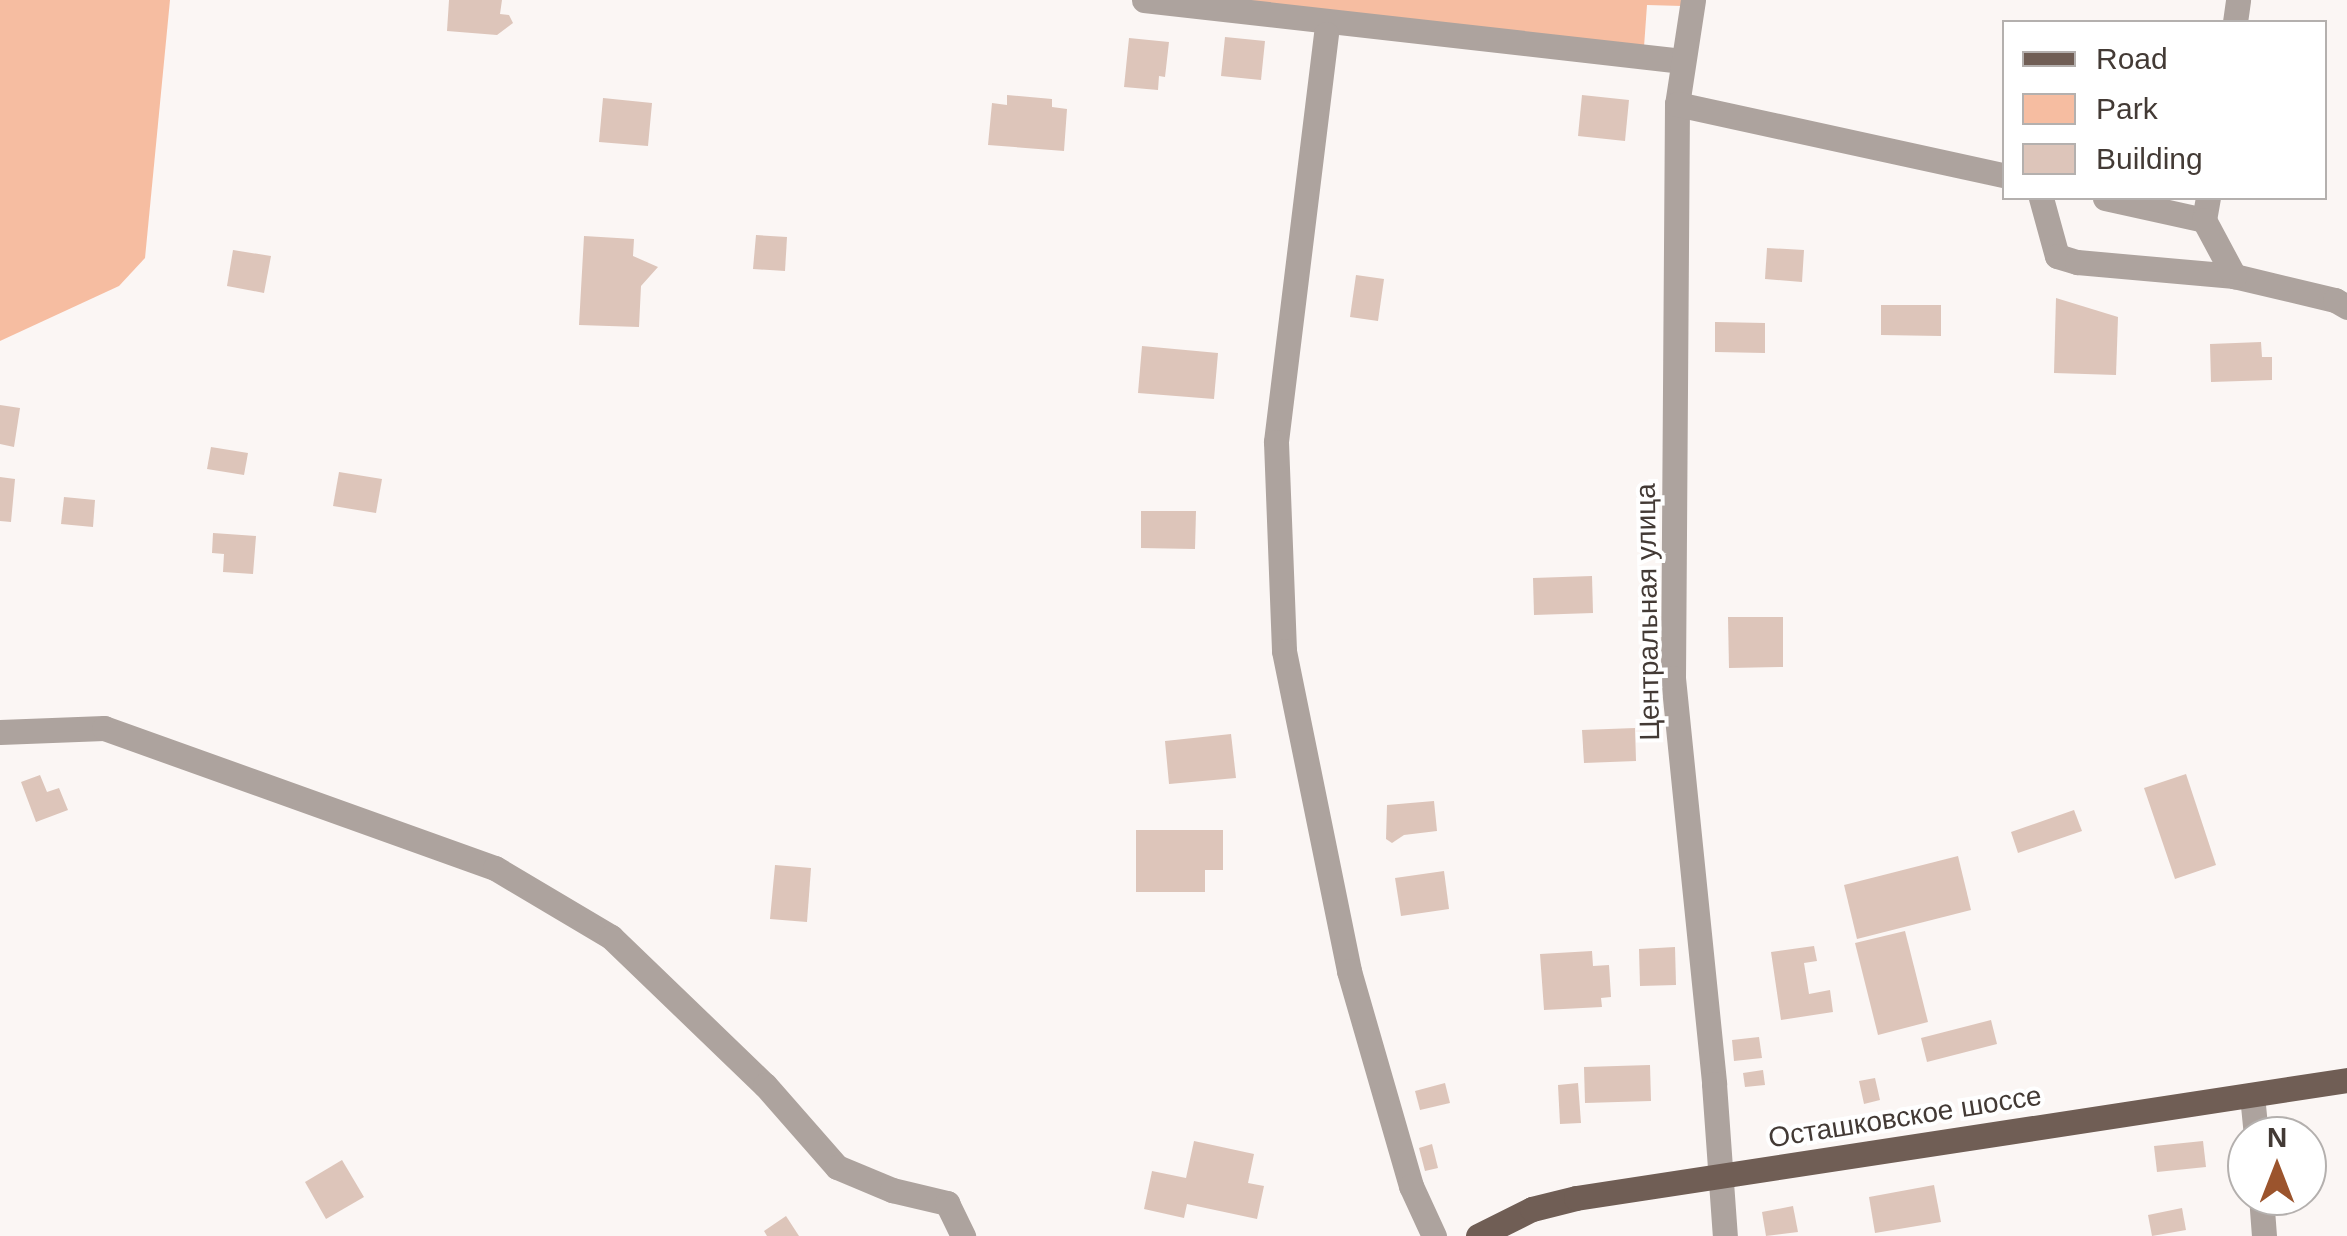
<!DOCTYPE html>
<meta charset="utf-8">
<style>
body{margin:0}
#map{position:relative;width:2347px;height:1236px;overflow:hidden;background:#fbf6f4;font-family:Helvetica,sans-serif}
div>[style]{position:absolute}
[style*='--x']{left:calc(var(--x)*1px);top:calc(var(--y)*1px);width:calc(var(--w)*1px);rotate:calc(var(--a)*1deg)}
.green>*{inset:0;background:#f6bda1}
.building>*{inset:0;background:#ddc5ba}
.minor>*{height:25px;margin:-12.5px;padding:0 12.5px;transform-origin:12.5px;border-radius:12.5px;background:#ada39e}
.major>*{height:25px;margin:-12.5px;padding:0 12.5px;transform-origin:12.5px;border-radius:12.5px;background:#705e55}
span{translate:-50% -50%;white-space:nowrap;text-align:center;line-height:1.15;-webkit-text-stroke:8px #fff;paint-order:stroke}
.street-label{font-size:28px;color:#433a35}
.legend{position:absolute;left:2002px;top:20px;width:325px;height:180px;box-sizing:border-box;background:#fff;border:2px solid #b4b0ae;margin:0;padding:12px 18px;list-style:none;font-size:30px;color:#433a35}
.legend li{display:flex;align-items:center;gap:20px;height:50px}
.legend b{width:50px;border:2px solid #b4b0ae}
.north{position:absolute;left:2227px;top:1116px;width:100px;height:100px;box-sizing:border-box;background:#fff;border:2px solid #b4b0ae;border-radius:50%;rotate:0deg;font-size:28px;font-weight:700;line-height:40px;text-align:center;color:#433a35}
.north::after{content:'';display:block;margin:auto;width:35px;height:45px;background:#9b542d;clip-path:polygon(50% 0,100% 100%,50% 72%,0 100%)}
</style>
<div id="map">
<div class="green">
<i style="clip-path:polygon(0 0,170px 0,145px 258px,119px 286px,0 341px)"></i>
<i style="clip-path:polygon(1179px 0,1683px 0,1682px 6px,1647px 5px,1644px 47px)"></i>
</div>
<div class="building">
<i style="clip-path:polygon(449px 0,502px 0,500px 14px,509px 15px,513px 23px,497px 35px,447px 31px)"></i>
<i style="clip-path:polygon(1225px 37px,1265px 41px,1261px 80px,1221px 76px)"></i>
<i style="clip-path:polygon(1129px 38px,1169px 42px,1165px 77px,1159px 76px,1158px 90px,1124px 87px)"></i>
<i style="clip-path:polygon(1007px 95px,1052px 99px,1052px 107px,1067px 109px,1064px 151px,988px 145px,992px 103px,1007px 105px)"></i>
<i style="clip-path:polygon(1582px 95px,1629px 100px,1625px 141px,1578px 136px)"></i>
<i style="clip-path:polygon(603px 98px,652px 103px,648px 146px,599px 142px)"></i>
<i style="clip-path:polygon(756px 235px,787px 237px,785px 271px,753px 269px)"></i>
<i style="clip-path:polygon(584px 236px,634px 239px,633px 256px,658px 267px,641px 286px,639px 327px,579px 325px)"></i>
<i style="clip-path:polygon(1767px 248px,1804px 250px,1802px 282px,1765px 279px)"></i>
<i style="clip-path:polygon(233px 250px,271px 256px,264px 293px,227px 286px)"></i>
<i style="clip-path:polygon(1356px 275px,1384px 279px,1378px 321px,1350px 317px)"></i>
<i style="clip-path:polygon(2056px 298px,2118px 317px,2116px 375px,2054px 373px)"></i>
<i style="clip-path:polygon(1881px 305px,1941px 305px,1941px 336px,1881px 335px)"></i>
<i style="clip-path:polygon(1715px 322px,1765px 323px,1765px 353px,1715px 352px)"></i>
<i style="clip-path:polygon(2261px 342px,2262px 357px,2272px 357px,2272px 380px,2211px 382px,2210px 344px)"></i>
<i style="clip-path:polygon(1142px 346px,1218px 353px,1214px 399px,1138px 393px)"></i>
<i style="clip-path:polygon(0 405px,20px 408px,14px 447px,0 444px)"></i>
<i style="clip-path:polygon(211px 447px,248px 453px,244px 475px,207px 469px)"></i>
<i style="clip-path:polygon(339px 472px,382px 479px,376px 513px,333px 506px)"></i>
<i style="clip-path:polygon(0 477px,15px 479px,11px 522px,0 521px)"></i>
<i style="clip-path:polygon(64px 497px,95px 500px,93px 527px,61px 524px)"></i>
<i style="clip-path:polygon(1141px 511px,1196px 511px,1195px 549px,1141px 548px)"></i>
<i style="clip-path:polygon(213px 533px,256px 536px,253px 574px,223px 572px,224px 554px,212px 553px)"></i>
<i style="clip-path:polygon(1592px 576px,1593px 613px,1534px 615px,1533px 578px)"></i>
<i style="clip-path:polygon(1728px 617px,1783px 617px,1783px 667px,1729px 668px)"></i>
<i style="clip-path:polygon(1635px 728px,1636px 761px,1584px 763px,1582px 730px)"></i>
<i style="clip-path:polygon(1231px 734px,1236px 778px,1169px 784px,1165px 741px)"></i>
<i style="clip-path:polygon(2186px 774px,2216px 865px,2175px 879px,2144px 788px)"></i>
<i style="clip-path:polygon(40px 775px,47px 792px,59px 788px,68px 810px,36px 822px,21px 782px)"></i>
<i style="clip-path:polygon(1434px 801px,1437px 831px,1404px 835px,1392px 843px,1386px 839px,1387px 805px)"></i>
<i style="clip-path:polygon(2074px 810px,2082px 831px,2018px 853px,2011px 832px)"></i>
<i style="clip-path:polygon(1136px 830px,1223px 830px,1223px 870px,1205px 870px,1205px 892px,1136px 892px)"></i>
<i style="clip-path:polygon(1958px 856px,1971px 910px,1857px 939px,1844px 885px)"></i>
<i style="clip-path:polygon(775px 865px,811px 868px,807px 922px,770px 919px)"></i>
<i style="clip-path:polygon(1444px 871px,1449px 909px,1401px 916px,1395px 878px)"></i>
<i style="clip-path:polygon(1905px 931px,1928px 1022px,1878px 1035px,1855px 943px)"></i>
<i style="clip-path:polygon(1814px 946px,1817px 961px,1804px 963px,1809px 994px,1830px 990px,1833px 1012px,1781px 1020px,1771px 952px)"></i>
<i style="clip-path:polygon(1675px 947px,1676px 985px,1640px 986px,1639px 949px)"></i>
<i style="clip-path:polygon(1592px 951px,1593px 966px,1609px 965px,1611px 997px,1601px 998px,1602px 1007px,1544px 1010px,1540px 954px)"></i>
<i style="clip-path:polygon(1991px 1020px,1997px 1044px,1927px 1062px,1921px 1038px)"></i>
<i style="clip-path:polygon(1759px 1037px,1762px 1058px,1734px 1061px,1732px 1040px)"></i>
<i style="clip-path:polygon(1650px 1065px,1651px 1101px,1585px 1103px,1584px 1067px)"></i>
<i style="clip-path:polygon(1763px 1070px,1765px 1085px,1745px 1087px,1743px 1073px)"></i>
<i style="clip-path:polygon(1875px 1078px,1880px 1100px,1864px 1104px,1859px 1081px)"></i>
<i style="clip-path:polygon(1445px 1083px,1450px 1103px,1420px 1110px,1415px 1091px)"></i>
<i style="clip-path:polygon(1578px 1083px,1581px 1123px,1560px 1124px,1558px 1085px)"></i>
<i style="clip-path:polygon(1194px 1141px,1254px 1154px,1248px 1183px,1264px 1186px,1257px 1219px,1187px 1204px,1184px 1218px,1144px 1209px,1152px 1171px,1186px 1178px)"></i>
<i style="clip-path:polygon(2203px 1141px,2206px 1167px,2157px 1172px,2154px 1146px)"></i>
<i style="clip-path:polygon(1432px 1144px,1438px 1168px,1425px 1171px,1419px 1148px)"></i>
<i style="clip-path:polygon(342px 1160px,364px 1197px,326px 1219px,305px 1182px)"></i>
<i style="clip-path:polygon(1934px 1185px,1941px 1222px,1875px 1233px,1869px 1197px)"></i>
<i style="clip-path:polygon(1793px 1206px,1798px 1232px,1766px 1236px,1762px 1212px)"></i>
<i style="clip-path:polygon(2182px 1208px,2186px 1230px,2152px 1236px,2148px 1215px)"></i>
<i style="clip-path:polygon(786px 1216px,799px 1236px,767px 1236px,764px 1231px)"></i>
</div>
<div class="minor">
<i style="--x:1144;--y:0;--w:542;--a:6.46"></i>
<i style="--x:1693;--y:0;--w:105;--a:98.7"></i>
<i style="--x:1677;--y:104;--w:574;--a:90.4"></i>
<i style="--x:1673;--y:678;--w:408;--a:84.2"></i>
<i style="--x:1714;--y:1084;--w:152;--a:85.9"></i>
<i style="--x:2235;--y:22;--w:22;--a:-82"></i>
<i style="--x:1326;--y:34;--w:411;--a:97"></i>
<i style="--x:1276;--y:442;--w:209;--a:87.8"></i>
<i style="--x:1284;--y:651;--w:327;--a:78.5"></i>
<i style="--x:1349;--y:971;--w:224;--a:73.9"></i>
<i style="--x:1411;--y:1186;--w:55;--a:65.3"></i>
<i style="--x:1677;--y:104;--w:335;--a:12.3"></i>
<i style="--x:2041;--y:198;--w:60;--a:74.6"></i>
<i style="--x:2057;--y:256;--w:21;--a:17"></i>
<i style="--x:2077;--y:262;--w:158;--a:5.1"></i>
<i style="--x:2234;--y:276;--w:104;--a:13.4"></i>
<i style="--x:2335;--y:300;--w:14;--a:30"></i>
<i style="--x:2105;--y:198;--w:101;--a:12.5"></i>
<i style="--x:2204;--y:220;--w:22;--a:-80"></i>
<i style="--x:2204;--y:220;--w:64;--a:61.8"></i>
<i style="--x:0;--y:732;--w:104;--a:-2.2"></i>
<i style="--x:104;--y:728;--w:415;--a:19.7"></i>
<i style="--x:495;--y:868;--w:135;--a:30.7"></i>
<i style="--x:611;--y:937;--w:214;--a:43.9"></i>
<i style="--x:765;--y:1085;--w:109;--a:48.7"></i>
<i style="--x:837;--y:1167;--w:60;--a:22.7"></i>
<i style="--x:892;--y:1190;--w:57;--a:13.3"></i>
<i style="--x:947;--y:1203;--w:37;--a:64"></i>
<i style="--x:2252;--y:1095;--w:41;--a:84.4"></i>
<i style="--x:2261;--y:1196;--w:40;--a:85.7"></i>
</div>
<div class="major">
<i style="--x:1478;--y:1236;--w:60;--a:-26.6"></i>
<i style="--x:1532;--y:1209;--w:45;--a:-14"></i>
<i style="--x:1576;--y:1198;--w:780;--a:-8.7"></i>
</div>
<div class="street-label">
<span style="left:1648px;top:612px;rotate:-91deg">Центральная улица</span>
<span style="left:1905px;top:1117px;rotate:-9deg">Осташковское шоссе</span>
</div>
<ul class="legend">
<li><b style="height:12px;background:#705e55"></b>Road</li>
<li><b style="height:28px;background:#f6bda1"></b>Park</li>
<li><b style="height:28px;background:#ddc5ba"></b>Building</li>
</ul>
<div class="north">N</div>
</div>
